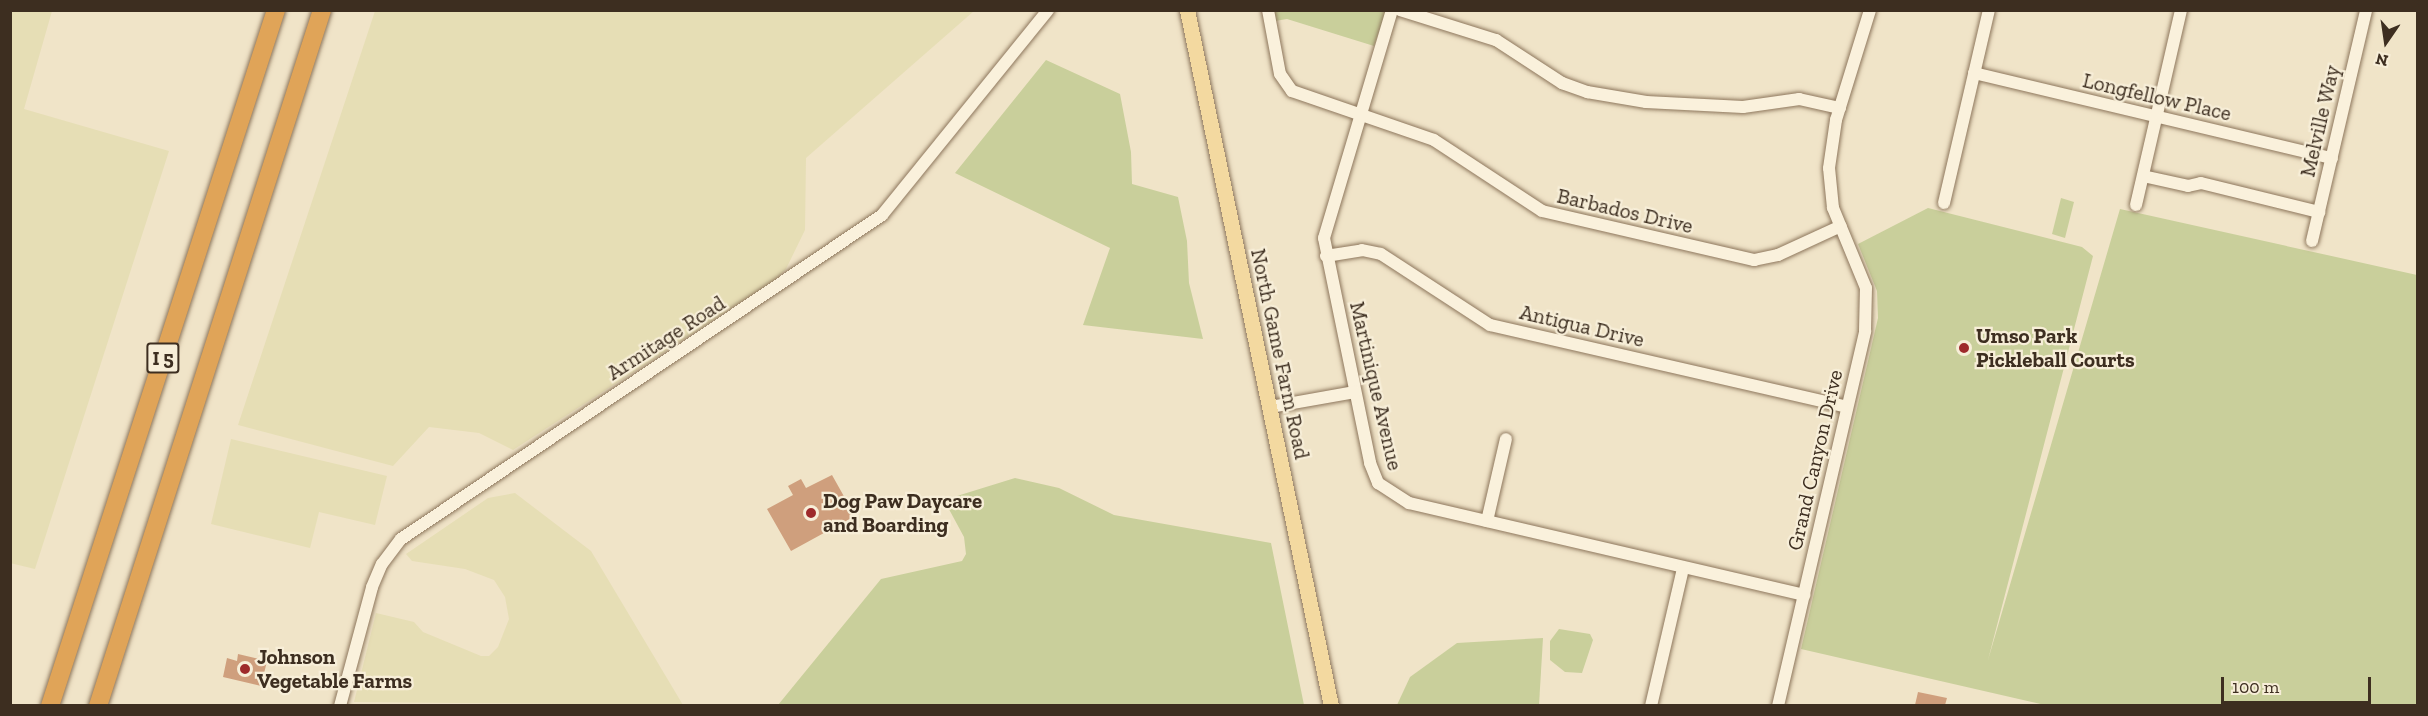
<!DOCTYPE html>
<style>
body{margin:0}
#map{position:relative;width:2428px;height:716px;overflow:hidden;background:#f0e4c8;font-family:"Zilla Slab",serif}
div>[style]{position:absolute}
[style*='--x']{left:calc(var(--x)*1px);top:calc(var(--y)*1px);width:calc(var(--w)*1px);rotate:calc(var(--a)*1deg)}
.farmland>*{inset:0;background:#e6deb5}
.green>*{inset:0;background:#c9cf9b}
.building>*{inset:0;background:#cf9f7d}
.roads{filter:drop-shadow(0 0 2px #8d765c) drop-shadow(0 0 2px #8d765c)}
.minor>*{height:12px;margin:-6px;padding:0 6px;transform-origin:6px;border-radius:6px;background:#faf1dc}
.major>*{height:15px;margin:-7.5px;padding:0 7.5px;transform-origin:7.5px;border-radius:7.5px;background:#f3d9a0}
.highway>*{height:18px;margin:-9px;padding:0 9px;transform-origin:9px;border-radius:9px;background:#e0a458}
.dots>*{width:16px;height:16px;translate:-50% -50%;box-sizing:border-box;border:3px solid #f7eed8;border-radius:50%}
span{translate:-50% -50%;white-space:nowrap;text-align:center;line-height:1.15;-webkit-text-stroke:4.5px #f7eed8;paint-order:stroke}
.shield-label span{padding:2px 4px;background:#f7eed8;border:2px solid;border-radius:4px;-webkit-text-stroke-width:0}
.shield-label{font-size:20px;color:#3d2e20;font-weight:700}
.street-label{font-size:21px;color:#3d2e20}
.poi-label{font-size:21px;color:#3d2e20;font-weight:700}
.left{translate:0 -50%;text-align:left}
.frame{position:absolute;inset:0;border:12px solid #3d2e20;pointer-events:none}
.north{position:absolute;left:2356px;top:12px;width:60px;height:60px;-webkit-text-stroke:4px #f7eed8;paint-order:stroke;rotate:193deg;font-size:16px;font-weight:700;line-height:24px;text-align:center;color:#3d2e20}
.north::after{content:'';display:block;margin:auto;width:21px;height:27px;background:#3d2e20;clip-path:polygon(50% 0,100% 100%,50% 72%,0 100%)}
.scale{position:absolute;left:2221px;top:677px;width:150px;height:27px;box-sizing:border-box;border:3px solid #3d2e20;border-top:0;padding-left:8px;font-size:18px;line-height:21px;white-space:nowrap;color:#3d2e20;-webkit-text-stroke:4px #f7eed8;paint-order:stroke}
</style>
<div id="map">
<div class="farmland">
<i style="clip-path:polygon(10px 11px,52px 11px,24px 109px,169px 151px,35px 569px,10px 563px)"></i>
<i style="clip-path:polygon(375px 11px,974px 11px,806px 158px,805px 230px,786px 269px,775px 280px,513px 450px,479px 433px,429px 427px,393px 466px,238px 425px)"></i>
<i style="clip-path:polygon(231px 439px,387px 476px,375px 525px,319px 512px,310px 548px,211px 524px)"></i>
<i style="clip-path:polygon(515px 493px,591px 551px,683px 705px,354px 702px,376px 613px,414px 622px,423px 632px,481px 656px,489px 656px,498px 647px,509px 619px,505px 597px,494px 580px,465px 569px,412px 561px,406px 554px,488px 498px)"></i>
</div>
<div class="green">
<i style="clip-path:polygon(1273px 11px,1386px 11px,1374px 46px,1287px 19px,1275px 21px)"></i>
<i style="clip-path:polygon(1046px 60px,1120px 94px,1131px 152px,1132px 184px,1178px 197px,1187px 241px,1189px 283px,1203px 339px,1083px 325px,1110px 248px,955px 173px)"></i>
<i style="clip-path:polygon(2061px 198px,2074px 202px,2065px 238px,2052px 234px)"></i>
<i style="clip-path:polygon(1928px 208px,2082px 247px,2093px 256px,1988px 660px,2120px 209px,2417px 275px,2417px 705px,2045px 705px,1801px 649px,1878px 318px,1877px 291px,1858px 244px)"></i>
<i style="clip-path:polygon(1015px 478px,1059px 488px,1114px 515px,1271px 543px,1304px 705px,778px 705px,881px 579px,962px 561px,966px 554px,964px 537px,944px 500px)"></i>
<i style="clip-path:polygon(1559px 629px,1590px 634px,1593px 640px,1582px 673px,1565px 672px,1550px 660px,1550px 641px)"></i>
<i style="clip-path:polygon(1543px 638px,1539px 705px,1397px 705px,1410px 677px,1457px 643px)"></i>
</div>
<div class="building">
<i style="clip-path:polygon(832px 475px,855px 516px,791px 551px,767px 509px,793px 495px,788px 486px,801px 479px,806px 488px)"></i>
<i style="clip-path:polygon(238px 654px,267px 661px,261px 686px,223px 677px,227px 658px,237px 661px)"></i>
<i style="clip-path:polygon(1918px 692px,1947px 698px,1945px 705px,1915px 705px)"></i>
</div>
<div class="roads">
<div class="minor">
<i style="--x:1268;--y:10;--w:65;--a:79.4"></i>
<i style="--x:1280;--y:74;--w:21;--a:55"></i>
<i style="--x:1292;--y:91;--w:150;--a:19"></i>
<i style="--x:1434;--y:140;--w:129;--a:33.3"></i>
<i style="--x:1542;--y:211;--w:218;--a:13"></i>
<i style="--x:1754;--y:260;--w:25;--a:-12"></i>
<i style="--x:1778;--y:255;--w:69;--a:-24.7"></i>
<i style="--x:1392;--y:10;--w:238;--a:106.6"></i>
<i style="--x:1324;--y:238;--w:230;--a:78.4"></i>
<i style="--x:1370;--y:463;--w:22;--a:68"></i>
<i style="--x:1378;--y:483;--w:37;--a:33"></i>
<i style="--x:1409;--y:503;--w:406;--a:13.1"></i>
<i style="--x:1400;--y:10;--w:101;--a:17.4"></i>
<i style="--x:1496;--y:40;--w:79;--a:33.1"></i>
<i style="--x:1562;--y:83;--w:27;--a:20"></i>
<i style="--x:1587;--y:92;--w:60;--a:9.6"></i>
<i style="--x:1646;--y:102;--w:97;--a:3"></i>
<i style="--x:1743;--y:107;--w:57;--a:-8.1"></i>
<i style="--x:1799;--y:99;--w:42;--a:12.4"></i>
<i style="--x:1974;--y:73;--w:368;--a:13.4"></i>
<i style="--x:2143;--y:176;--w:46;--a:12.5"></i>
<i style="--x:2188;--y:186;--w:13;--a:-13"></i>
<i style="--x:2201;--y:183;--w:122;--a:13.8"></i>
<i style="--x:1944;--y:203;--w:198;--a:-76.9"></i>
<i style="--x:2136;--y:205;--w:200;--a:-77"></i>
<i style="--x:2312;--y:241;--w:237;--a:-76.8"></i>
<i style="--x:1326;--y:256;--w:36;--a:-9"></i>
<i style="--x:1362;--y:250;--w:19;--a:12"></i>
<i style="--x:1381;--y:254;--w:130;--a:33.1"></i>
<i style="--x:1490;--y:325;--w:366;--a:12.9"></i>
<i style="--x:1270;--y:407;--w:86;--a:-10"></i>
<i style="--x:1487;--y:521;--w:84;--a:-77"></i>
<i style="--x:340;--y:706;--w:123;--a:-74.9"></i>
<i style="--x:372;--y:587;--w:25;--a:-67"></i>
<i style="--x:382;--y:564;--w:31;--a:-53"></i>
<i style="--x:401;--y:539;--w:580;--a:-33.96"></i>
<i style="--x:882;--y:215;--w:264;--a:-51"></i>
<i style="--x:1651;--y:706;--w:142;--a:-76.9"></i>
<i style="--x:1778;--y:706;--w:385;--a:-76.9"></i>
<i style="--x:1865;--y:331;--w:43;--a:-88.7"></i>
<i style="--x:1866;--y:288;--w:87;--a:-112.4"></i>
<i style="--x:1833;--y:208;--w:40;--a:-95.7"></i>
<i style="--x:1829;--y:168;--w:49;--a:-81.7"></i>
<i style="--x:1836;--y:120;--w:115;--a:-72.8"></i>
</div>
<div class="major">
<i style="--x:1187;--y:10;--w:711;--a:78.31"></i>
</div>
<div class="highway">
<i style="--x:50;--y:706;--w:732;--a:-72.01"></i>
<i style="--x:98;--y:706;--w:731;--a:-72.16"></i>
</div>
</div>
<div class="dots">
<i style="left:1964px;top:348px;background:#9e2a2b"></i>
<i style="left:811px;top:513px;background:#9e2a2b"></i>
<i style="left:245px;top:669px;background:#9e2a2b"></i>
</div>
<div class="shield-label">
<span style="left:163px;top:358px">I 5</span>
</div>
<div class="street-label">
<span style="left:2157px;top:97px;rotate:13deg">Longfellow Place</span>
<span style="left:2320px;top:121px;rotate:-77deg">Melville Way</span>
<span style="left:1625px;top:211px;rotate:13deg">Barbados Drive</span>
<span style="left:1582px;top:326px;rotate:13deg">Antigua Drive</span>
<span style="left:666px;top:338px;rotate:-33deg">Armitage Road</span>
<span style="left:1280px;top:354px;rotate:78deg">North Game Farm Road</span>
<span style="left:1376px;top:386px;rotate:77deg">Martinique Avenue</span>
<span style="left:1815px;top:460px;rotate:-77deg">Grand Canyon Drive</span>
</div>
<div class="poi-label">
<span class="left" style="left:1976px;top:348px">Umso Park<br>Pickleball Courts</span>
<span class="left" style="left:823px;top:513px">Dog Paw Daycare<br>and Boarding</span>
<span class="left" style="left:257px;top:669px">Johnson<br>Vegetable Farms</span>
</div>
<div class="frame"></div>
<div class="north">N</div>
<div class="scale">100 m</div>
</div>
